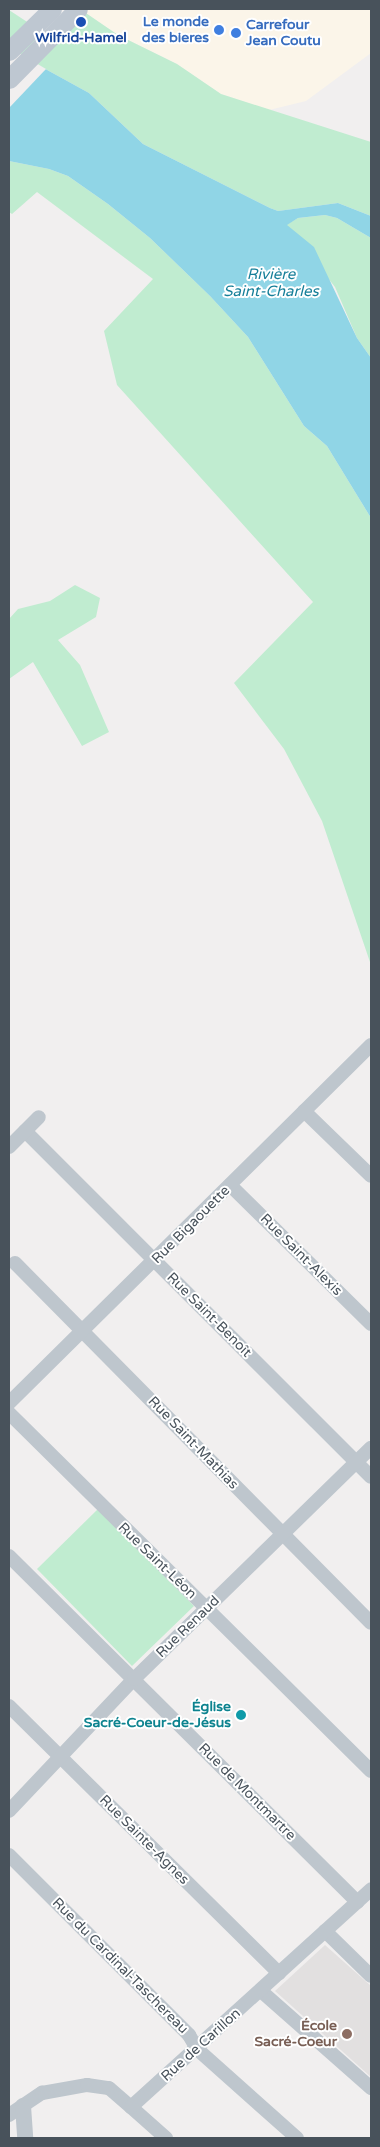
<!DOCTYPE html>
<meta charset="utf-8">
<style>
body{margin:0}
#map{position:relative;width:380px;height:2147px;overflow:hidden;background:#f1efef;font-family:"Varela Round",sans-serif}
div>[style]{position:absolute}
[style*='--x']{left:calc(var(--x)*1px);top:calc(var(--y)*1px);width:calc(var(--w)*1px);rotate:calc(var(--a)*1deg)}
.commercial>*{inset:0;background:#fbf5e9}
.education>*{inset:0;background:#e2e0e0}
.green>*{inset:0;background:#c0ecd0}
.water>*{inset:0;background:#90d5e6}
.pier>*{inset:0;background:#f1efef}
.minor>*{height:14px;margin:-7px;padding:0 7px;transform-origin:7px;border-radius:7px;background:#bec6cd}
.tertiary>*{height:16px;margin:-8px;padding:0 8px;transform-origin:8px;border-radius:8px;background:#bec6cd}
.secondary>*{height:19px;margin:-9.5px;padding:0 9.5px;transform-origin:9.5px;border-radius:9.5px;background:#bec7d1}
.dots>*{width:14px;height:14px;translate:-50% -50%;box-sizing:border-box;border:2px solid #fff;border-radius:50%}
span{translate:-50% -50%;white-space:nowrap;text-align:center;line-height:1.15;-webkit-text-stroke:4px #fff;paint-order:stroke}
.shop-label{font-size:14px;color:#366cbe;font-weight:700}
.right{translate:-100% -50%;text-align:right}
.left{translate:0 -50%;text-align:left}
.transit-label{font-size:14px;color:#164399;font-weight:700}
.street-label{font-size:14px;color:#48525b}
.culture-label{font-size:14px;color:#0d838f;font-weight:700}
.education-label{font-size:14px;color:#785e54;font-weight:700}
.water-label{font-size:15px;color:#167f99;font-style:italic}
.frame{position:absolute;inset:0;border:10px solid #48525b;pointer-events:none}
</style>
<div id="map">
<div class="commercial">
<i style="clip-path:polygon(80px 9px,371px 9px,371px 53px,306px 101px,269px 110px,221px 94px,177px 64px,118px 35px)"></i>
</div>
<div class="education">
<i style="clip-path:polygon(325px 1945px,371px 1986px,371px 2077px,275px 1991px)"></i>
</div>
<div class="green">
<i style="clip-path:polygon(80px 9px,118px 35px,177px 64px,221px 94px,371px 142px,371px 216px,338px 203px,278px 211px,270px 208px,143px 144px,89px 93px,9px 49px,9px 10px,50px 37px)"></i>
<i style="clip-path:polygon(9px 161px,49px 169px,68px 176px,108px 204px,150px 238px,210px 296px,248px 337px,304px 426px,327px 446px,371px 518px,371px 965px,322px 821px,284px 749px,234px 683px,313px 602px,117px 385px,104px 331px,153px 279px,37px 192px,12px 214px,9px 212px)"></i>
<i style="clip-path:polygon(325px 215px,337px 218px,371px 238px,371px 358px,357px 338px,335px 287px,286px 225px,298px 218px)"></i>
<i style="clip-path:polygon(75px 585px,100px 598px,96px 617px,58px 640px,80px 665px,109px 732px,82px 746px,33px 662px,9px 679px,9px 619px,18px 609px,50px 601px)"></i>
<i style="clip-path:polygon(98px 1509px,194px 1606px,132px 1666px,37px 1569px)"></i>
</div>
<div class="water">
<i style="clip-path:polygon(9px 49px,89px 93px,143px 144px,270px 208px,278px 211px,338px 203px,371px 216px,371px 238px,337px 218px,325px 215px,298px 218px,287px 225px,314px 247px,357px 338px,371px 358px,371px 518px,327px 446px,304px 426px,248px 337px,210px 296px,150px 238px,108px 204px,68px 176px,49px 169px,9px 161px)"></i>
</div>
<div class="pier">
<i style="clip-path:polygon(9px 47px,46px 69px,9px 108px)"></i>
</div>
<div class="minor">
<i style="--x:304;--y:1111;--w:93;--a:44.1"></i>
<i style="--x:25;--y:1131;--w:489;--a:45"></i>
<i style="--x:9;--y:1147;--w:42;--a:-45"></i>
<i style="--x:230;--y:1185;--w:198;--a:44.6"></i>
<i style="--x:15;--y:1263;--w:506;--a:45.32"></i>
<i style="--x:9;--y:1403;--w:509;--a:-44.68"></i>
<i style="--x:9;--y:1413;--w:509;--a:44.68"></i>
<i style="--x:9;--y:1556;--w:491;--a:44.8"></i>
<i style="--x:9;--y:1706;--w:380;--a:44.7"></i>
<i style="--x:9;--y:1811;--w:182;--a:-46.6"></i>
<i style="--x:134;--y:1679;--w:331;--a:-44.3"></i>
<i style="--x:9;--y:1855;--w:255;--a:45"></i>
<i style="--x:189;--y:2035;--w:16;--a:60"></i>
<i style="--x:197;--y:2049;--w:134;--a:41.7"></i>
<i style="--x:325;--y:1931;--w:64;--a:44.4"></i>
<i style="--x:261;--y:1991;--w:147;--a:41.4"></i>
<i style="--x:131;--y:2107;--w:47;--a:41.5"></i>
<i style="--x:9;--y:2115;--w:40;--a:-34"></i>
<i style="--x:42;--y:2093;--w:46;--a:-10.1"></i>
<i style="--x:87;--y:2085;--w:22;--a:8"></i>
<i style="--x:109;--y:2088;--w:29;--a:41"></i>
<i style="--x:131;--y:2107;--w:324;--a:-42.2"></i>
</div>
<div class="tertiary">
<i style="--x:23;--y:2106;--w:32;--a:86"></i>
</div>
<div class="secondary">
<i style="--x:9;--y:51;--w:60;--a:-44.3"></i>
<i style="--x:9;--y:79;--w:98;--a:-45.4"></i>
</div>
<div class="dots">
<i style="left:81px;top:22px;background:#1a4fb4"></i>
<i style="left:219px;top:30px;background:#3f7fe0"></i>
<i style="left:236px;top:33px;background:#3f7fe0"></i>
<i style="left:241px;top:1715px;background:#0f9aa8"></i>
<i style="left:347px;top:2034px;background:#8d6e63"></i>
</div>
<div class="shop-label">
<span class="right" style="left:209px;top:30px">Le monde<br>des bieres</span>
<span class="left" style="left:246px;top:33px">Carrefour<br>Jean Coutu</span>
</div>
<div class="transit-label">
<span style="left:81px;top:38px">Wilfrid-Hamel</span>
</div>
<div class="street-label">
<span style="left:191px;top:1225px;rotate:-45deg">Rue Bigaouette</span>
<span style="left:301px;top:1255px;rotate:45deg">Rue Saint-Alexis</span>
<span style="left:209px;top:1315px;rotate:45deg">Rue Saint-Benoît</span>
<span style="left:193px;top:1443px;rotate:46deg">Rue Saint-Mathias</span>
<span style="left:157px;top:1561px;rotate:44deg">Rue Saint-Léon</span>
<span style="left:188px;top:1627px;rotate:-44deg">Rue Renaud</span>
<span style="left:247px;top:1792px;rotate:45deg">Rue de Montmartre</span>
<span style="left:144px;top:1840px;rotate:45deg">Rue Sainte-Agnes</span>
<span style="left:120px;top:1966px;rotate:45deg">Rue du Cardinal-Taschereau</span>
<span style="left:201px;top:2045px;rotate:-42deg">Rue de Carillon</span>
</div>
<div class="culture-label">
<span class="right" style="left:231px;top:1715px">Église<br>Sacré-Coeur-de-Jésus</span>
</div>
<div class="education-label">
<span class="right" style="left:337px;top:2034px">École<br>Sacré-Coeur</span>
</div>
<div class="water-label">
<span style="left:271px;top:283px">Rivière<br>Saint-Charles</span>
</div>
<div class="frame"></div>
</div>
